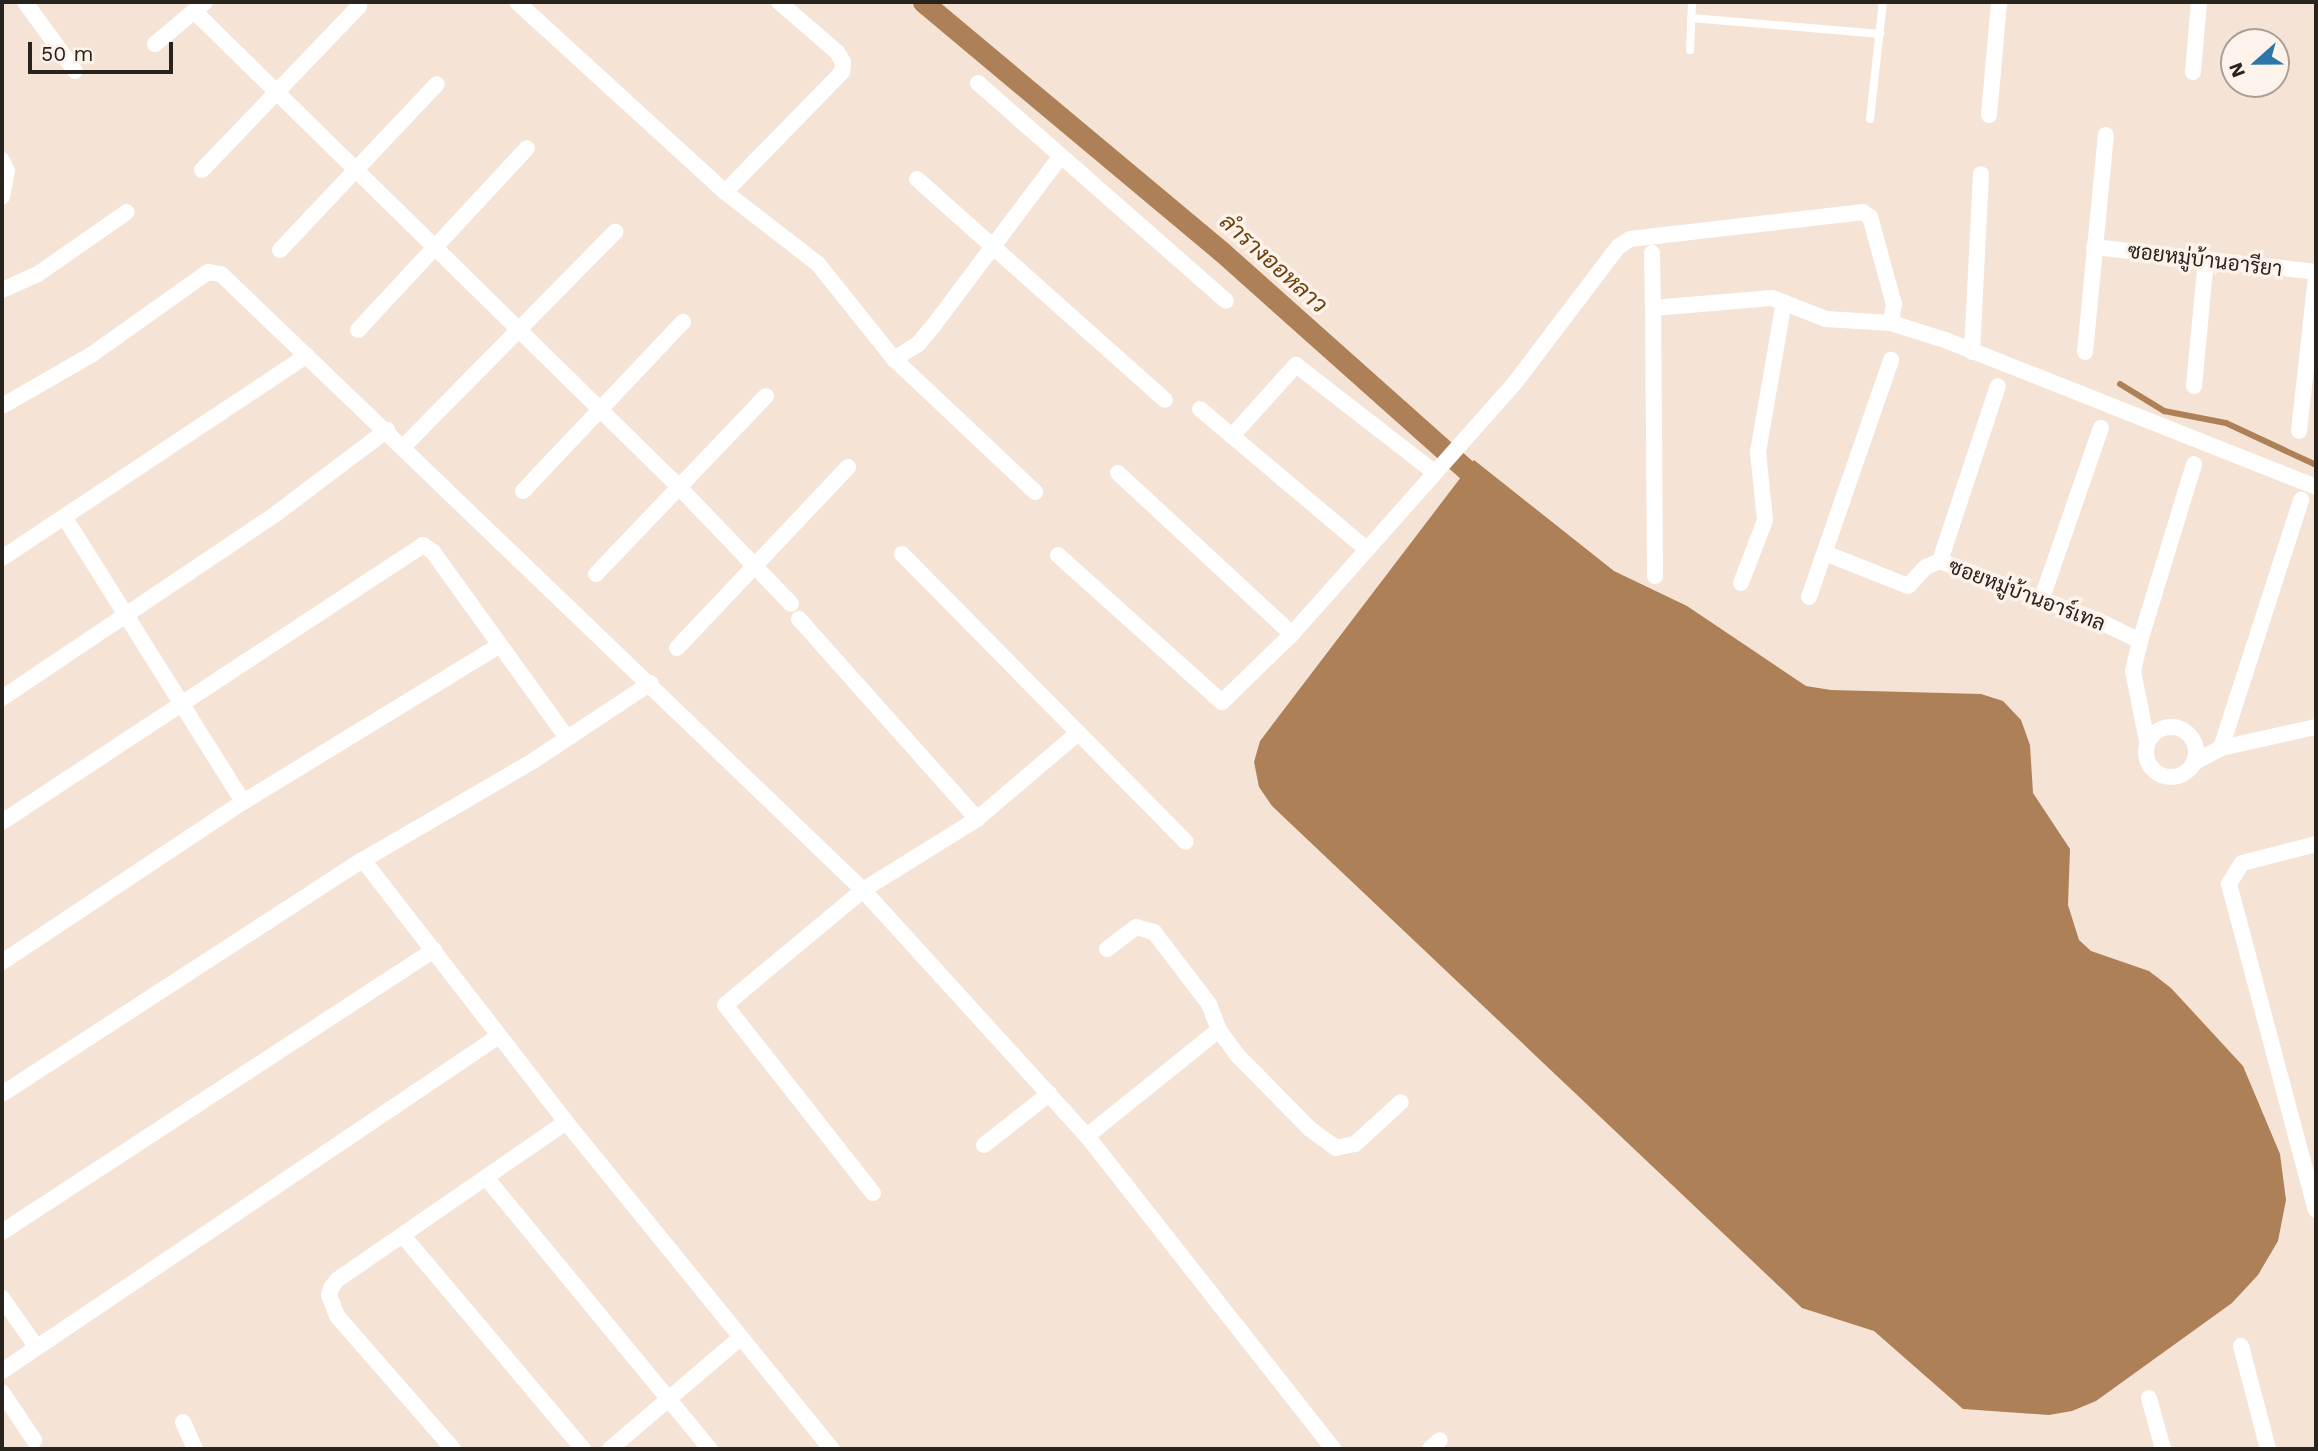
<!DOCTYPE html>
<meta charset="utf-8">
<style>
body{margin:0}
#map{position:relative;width:2318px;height:1451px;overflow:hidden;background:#f5e4d6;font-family:"Work Sans",Sarabun,sans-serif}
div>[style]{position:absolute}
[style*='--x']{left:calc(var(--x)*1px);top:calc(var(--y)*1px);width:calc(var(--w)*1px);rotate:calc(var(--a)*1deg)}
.water>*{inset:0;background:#ae8057}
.stream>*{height:6px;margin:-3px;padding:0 3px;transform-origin:3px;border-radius:3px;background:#ae8057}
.canal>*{height:21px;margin:-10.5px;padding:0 10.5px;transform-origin:10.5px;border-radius:10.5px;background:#ae8057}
.lane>*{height:8px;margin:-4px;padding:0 4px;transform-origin:4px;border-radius:4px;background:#fff}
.street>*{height:16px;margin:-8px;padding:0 8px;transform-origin:8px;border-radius:8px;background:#fff}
.street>.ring{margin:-8px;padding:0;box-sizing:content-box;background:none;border:16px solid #fff;border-radius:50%}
span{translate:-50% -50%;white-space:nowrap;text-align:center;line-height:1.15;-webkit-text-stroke:7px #fdf3ea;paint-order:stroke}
.street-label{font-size:21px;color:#29231e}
.water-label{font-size:23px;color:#6e400f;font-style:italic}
.frame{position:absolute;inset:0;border:4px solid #29231e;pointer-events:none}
.north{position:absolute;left:2220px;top:28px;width:70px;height:70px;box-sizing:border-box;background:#fdf3ea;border:2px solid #a8a098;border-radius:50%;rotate:249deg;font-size:19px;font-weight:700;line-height:28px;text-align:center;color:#29231e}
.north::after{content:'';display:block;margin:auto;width:24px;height:32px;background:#2b77aa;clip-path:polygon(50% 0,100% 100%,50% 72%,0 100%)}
.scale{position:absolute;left:28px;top:42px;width:145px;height:32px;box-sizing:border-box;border:4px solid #29231e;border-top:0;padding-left:9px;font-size:21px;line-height:24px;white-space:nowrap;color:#29231e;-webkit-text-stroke:5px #fdf3ea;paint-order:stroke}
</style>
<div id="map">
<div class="water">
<i style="clip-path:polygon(1474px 460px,1614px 571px,1687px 606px,1806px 686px,1831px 690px,1981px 694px,2003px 701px,2021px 720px,2030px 745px,2033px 793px,2070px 849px,2068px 905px,2079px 940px,2091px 951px,2149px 971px,2171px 988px,2243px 1066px,2280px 1154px,2286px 1200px,2278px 1241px,2258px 1275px,2232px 1303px,2096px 1401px,2072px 1411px,2049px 1415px,1963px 1409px,1874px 1331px,1802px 1308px,1272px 806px,1259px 787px,1254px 762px,1260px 741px)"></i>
</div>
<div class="stream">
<i style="--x:2120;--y:384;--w:52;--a:31.5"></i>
<i style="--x:2164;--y:411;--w:63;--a:11"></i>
<i style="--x:2226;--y:423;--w:99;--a:25"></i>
</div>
<div class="canal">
<i style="--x:923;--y:2;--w:390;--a:39.9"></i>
<i style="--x:1222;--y:252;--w:353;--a:41.7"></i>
</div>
<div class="lane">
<i style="--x:1691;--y:18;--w:190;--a:4.8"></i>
<i style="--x:1690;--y:50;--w:48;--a:-87.6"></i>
<i style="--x:1870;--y:119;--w:118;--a:-83.7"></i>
</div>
<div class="street">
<i style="--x:25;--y:2;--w:85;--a:54.1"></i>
<i style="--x:517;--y:2;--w:282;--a:42.4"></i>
<i style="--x:725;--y:192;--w:118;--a:37.7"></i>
<i style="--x:818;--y:264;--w:122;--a:51.3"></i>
<i style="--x:894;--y:359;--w:194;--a:43.3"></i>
<i style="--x:194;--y:11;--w:678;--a:44.46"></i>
<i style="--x:678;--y:486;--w:163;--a:46.2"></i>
<i style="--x:155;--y:44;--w:65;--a:-40"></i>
<i style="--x:2193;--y:72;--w:70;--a:-85.1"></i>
<i style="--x:978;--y:83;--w:330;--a:41.3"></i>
<i style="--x:1989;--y:115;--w:113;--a:-84.9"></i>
<i style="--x:2;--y:160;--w:12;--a:66"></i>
<i style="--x:7;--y:171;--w:26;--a:101"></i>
<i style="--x:202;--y:170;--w:227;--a:-46.2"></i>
<i style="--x:917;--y:179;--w:332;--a:41.7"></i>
<i style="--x:725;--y:192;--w:168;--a:-45.7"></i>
<i style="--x:842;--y:72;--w:10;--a:-84"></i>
<i style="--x:843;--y:62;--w:12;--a:-121"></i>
<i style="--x:837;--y:52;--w:77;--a:-139.2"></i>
<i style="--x:2094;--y:247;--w:223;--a:6.4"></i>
<i style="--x:280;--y:250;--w:228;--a:-46.6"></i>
<i style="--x:1652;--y:253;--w:55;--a:89"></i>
<i style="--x:2;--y:290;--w:39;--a:-24"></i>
<i style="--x:38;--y:274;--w:108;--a:-34.9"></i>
<i style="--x:358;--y:330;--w:248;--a:-47.1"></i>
<i style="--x:1972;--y:352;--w:178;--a:-87.1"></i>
<i style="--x:2085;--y:352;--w:218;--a:-84.5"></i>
<i style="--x:894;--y:359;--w:28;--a:-32"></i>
<i style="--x:918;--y:344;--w:25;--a:-50"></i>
<i style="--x:934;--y:325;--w:211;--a:-53.1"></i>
<i style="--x:2194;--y:386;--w:128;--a:-84.6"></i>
<i style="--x:2;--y:406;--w:103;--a:-29.8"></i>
<i style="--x:91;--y:355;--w:143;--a:-35.4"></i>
<i style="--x:208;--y:272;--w:13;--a:9"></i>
<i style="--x:221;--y:274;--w:890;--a:43.82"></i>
<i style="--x:863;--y:890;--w:333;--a:47.7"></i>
<i style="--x:1087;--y:1136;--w:398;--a:51.8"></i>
<i style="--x:1200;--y:409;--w:217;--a:40.1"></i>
<i style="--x:2299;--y:431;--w:155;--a:-83.7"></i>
<i style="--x:1232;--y:436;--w:96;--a:-48"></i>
<i style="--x:1296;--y:365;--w:175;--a:37.8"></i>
<i style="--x:404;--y:446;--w:301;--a:-45.4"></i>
<i style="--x:1118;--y:473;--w:237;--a:42.8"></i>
<i style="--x:523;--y:491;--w:233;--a:-46.6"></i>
<i style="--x:65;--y:518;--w:335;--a:57.9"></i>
<i style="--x:1825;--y:553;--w:89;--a:21.7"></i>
<i style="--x:1908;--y:586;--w:26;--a:-47"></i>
<i style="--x:1926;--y:567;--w:15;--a:-23"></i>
<i style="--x:1940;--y:561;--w:170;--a:20.7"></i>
<i style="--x:2099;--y:621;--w:46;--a:26"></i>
<i style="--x:2140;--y:641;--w:31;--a:103"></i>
<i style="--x:2133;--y:671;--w:71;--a:78.7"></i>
<i style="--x:902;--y:554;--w:404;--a:45.4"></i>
<i style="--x:1058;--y:555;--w:220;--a:41.9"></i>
<i style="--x:1222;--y:702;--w:98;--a:-44.2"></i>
<i style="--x:1292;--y:634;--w:334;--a:-48.4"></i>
<i style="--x:1514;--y:384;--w:172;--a:-52.8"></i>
<i style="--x:1618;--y:247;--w:14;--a:-34"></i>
<i style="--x:1630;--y:239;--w:235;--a:-6.6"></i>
<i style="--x:1863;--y:212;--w:9;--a:36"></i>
<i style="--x:1870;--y:217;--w:90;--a:74.6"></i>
<i style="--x:1894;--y:304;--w:19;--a:99"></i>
<i style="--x:2;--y:558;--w:366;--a:-33.6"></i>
<i style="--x:1940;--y:561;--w:184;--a:-71.7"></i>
<i style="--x:596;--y:574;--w:246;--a:-46.3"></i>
<i style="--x:1655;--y:576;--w:268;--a:-90.4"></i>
<i style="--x:1653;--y:308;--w:119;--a:-4.8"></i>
<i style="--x:1772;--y:298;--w:58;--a:21.3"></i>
<i style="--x:1826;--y:319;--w:65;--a:3.5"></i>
<i style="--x:1891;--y:323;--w:57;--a:17.5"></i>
<i style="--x:1945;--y:340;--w:399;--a:21.6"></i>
<i style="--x:1741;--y:583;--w:67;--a:-69.1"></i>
<i style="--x:1765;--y:520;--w:68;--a:-95.9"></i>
<i style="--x:1758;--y:452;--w:152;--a:-80.2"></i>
<i style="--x:1809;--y:597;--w:251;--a:-70.9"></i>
<i style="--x:2042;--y:598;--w:180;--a:-70.9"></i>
<i style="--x:799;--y:619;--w:268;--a:48.3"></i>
<i style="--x:2140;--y:641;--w:185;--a:-73"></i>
<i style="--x:677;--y:648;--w:249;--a:-46.6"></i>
<i style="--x:2;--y:698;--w:331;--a:-33.9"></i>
<i style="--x:277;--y:513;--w:138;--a:-37"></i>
<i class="ring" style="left:2146px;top:727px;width:34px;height:34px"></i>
<i style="--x:2221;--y:748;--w:261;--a:-72.1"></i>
<i style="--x:2195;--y:762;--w:30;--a:-28"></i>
<i style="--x:2221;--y:748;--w:97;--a:-12.5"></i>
<i style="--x:2;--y:822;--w:504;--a:-33.34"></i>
<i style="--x:423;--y:545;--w:12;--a:35"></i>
<i style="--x:433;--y:552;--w:229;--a:54.2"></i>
<i style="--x:2316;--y:844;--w:76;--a:165.6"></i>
<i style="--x:2242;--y:863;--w:25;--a:122"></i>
<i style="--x:2229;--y:884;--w:337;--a:75.1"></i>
<i style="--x:363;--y:860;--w:331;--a:52.2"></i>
<i style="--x:566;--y:1122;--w:422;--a:50.9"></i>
<i style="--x:1107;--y:949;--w:36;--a:-37"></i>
<i style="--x:1136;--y:927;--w:19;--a:16"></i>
<i style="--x:1154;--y:932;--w:91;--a:52.6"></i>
<i style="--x:1209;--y:1004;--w:28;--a:69"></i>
<i style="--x:1219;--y:1030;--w:32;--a:54"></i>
<i style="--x:1238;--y:1056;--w:103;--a:45.4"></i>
<i style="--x:1310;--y:1129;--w:32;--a:36"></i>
<i style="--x:1336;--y:1148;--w:19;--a:-12"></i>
<i style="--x:1355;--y:1144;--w:62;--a:-42.4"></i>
<i style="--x:2;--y:962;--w:289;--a:-33.6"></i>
<i style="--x:243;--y:802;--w:300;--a:-31.4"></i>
<i style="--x:2;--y:1094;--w:430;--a:-33"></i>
<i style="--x:363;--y:860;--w:197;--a:-30.2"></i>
<i style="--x:533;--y:761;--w:141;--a:-33.5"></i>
<i style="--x:1087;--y:1136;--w:169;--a:-38.8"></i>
<i style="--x:984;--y:1145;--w:83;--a:-38.1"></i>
<i style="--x:488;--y:1180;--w:349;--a:50.5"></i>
<i style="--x:873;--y:1193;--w:239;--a:-128.2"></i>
<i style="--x:725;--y:1005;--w:180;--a:-39.8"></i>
<i style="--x:863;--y:890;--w:134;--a:-31.9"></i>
<i style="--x:977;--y:819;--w:133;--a:-40.4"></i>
<i style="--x:2;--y:1232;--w:516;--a:-33.14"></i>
<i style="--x:404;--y:1237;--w:277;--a:49.8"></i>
<i style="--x:2;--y:1298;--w:57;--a:54.9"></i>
<i style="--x:2241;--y:1346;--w:106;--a:75.3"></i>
<i style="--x:2;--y:1371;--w:599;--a:-33.98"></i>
<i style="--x:2;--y:1392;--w:58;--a:56.3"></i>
<i style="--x:2149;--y:1398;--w:53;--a:74.6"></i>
<i style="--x:183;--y:1422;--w:30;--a:66"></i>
<i style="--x:453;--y:1449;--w:176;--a:-131.1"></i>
<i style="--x:337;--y:1316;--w:22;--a:-111"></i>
<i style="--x:329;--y:1295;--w:7;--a:-74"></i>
<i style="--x:331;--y:1288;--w:10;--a:-53"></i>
<i style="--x:337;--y:1280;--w:278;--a:-34.6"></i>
<i style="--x:610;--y:1449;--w:170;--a:-40.5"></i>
<i style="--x:1430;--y:1449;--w:13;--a:-42"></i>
</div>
<div class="street-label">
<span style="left:2205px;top:260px;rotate:7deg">ซอยหมู่บ้านอารียา</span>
<span style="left:2027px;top:595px;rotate:21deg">ซอยหมู่บ้านอาร์เทล</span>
</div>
<div class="water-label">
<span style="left:1273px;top:264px;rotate:42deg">ลำรางออหลาว</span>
</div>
<div class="frame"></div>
<div class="north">N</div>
<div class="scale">50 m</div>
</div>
